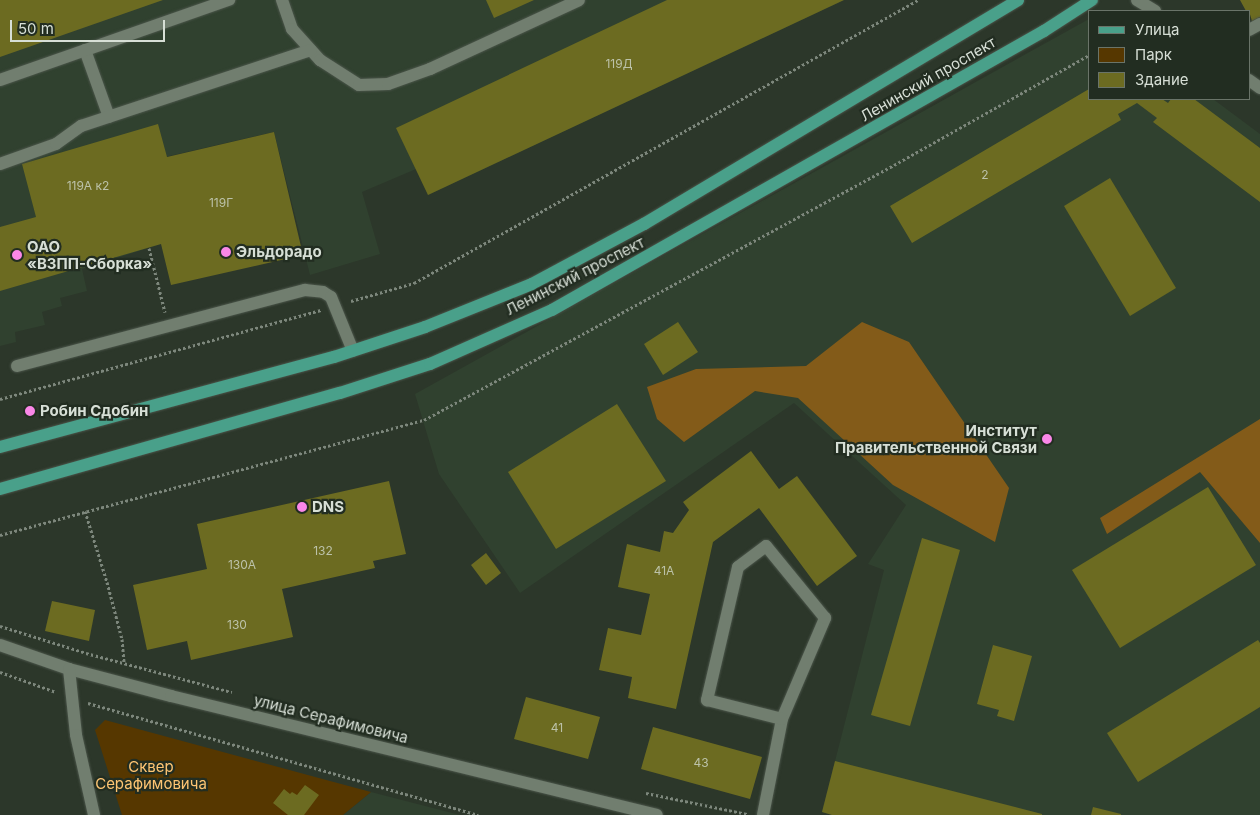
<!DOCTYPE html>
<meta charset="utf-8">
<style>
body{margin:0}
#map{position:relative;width:1260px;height:815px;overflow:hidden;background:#2c372a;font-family:Inter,sans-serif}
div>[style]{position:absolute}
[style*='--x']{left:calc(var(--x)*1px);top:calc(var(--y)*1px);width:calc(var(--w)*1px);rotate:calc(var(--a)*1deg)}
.built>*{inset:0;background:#30412f}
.green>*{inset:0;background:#563700}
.forest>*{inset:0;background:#835b19}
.building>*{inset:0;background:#6c6b21}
.path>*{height:3px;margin-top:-1.5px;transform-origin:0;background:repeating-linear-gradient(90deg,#7d877c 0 2.5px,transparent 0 5px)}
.roads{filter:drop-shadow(0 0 1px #4b554a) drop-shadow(0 0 1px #4b554a)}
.lane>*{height:12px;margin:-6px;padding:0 6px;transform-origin:6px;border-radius:6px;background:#717e6f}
.street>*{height:12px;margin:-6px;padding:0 6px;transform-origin:6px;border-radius:6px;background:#717e6f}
.secondary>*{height:12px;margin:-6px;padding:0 6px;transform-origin:6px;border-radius:6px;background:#717e6f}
.primary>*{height:12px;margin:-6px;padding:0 6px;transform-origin:6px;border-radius:6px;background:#49a08a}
.dots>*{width:14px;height:14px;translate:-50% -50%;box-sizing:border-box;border:2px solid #222d21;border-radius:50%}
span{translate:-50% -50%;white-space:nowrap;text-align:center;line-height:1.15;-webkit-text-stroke:4.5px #222d21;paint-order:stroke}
.number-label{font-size:12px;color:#bcc2a9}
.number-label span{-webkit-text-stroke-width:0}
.street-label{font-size:15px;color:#d7dfd6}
.poi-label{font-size:15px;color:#d7dfd6;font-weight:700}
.left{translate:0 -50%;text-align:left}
.right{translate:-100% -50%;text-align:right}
.park-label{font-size:15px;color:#fec573}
.legend{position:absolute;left:1088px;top:10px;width:162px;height:90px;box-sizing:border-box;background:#222d21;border:1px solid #6a7469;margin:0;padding:6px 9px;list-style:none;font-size:15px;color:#d7dfd6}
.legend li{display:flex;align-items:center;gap:10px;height:25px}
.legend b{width:25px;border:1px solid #6a7469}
.scale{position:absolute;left:10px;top:20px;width:155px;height:22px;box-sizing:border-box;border:2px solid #d7dfd6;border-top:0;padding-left:6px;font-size:15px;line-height:18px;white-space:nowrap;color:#d7dfd6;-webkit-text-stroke:4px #222d21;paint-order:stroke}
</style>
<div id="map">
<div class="built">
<i style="clip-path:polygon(0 0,844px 0,428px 195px,416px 169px,362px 192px,380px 254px,310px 275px,274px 132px,143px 162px,161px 244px,82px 269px,87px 291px,60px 298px,62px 306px,42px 312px,45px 325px,15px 332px,16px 342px,0 346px)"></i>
<i style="clip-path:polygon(1089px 19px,1089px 99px,1213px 99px,1260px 134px,1260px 815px,832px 815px,822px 812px,884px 570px,868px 564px,906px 505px,794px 403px,520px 593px,439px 474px,415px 394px)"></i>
<i style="clip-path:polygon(371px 792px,460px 815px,343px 815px)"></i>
</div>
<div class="green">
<i style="clip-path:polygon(105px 720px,330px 781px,371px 792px,343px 815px,122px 815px,95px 730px)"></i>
</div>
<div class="forest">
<i style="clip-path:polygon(862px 322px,909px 342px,1009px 488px,995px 542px,893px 485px,798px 398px,755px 391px,684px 442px,657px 419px,647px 387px,696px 369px,806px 366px)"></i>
<i style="clip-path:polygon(1260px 419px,1260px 543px,1200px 472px,1107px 534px,1100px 518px)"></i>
</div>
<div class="building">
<i style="clip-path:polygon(0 0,163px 0,0 57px)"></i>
<i style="clip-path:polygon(486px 0,534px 0,494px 18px)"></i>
<i style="clip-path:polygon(667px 0,844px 0,428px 195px,396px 128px)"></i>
<i style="clip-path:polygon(1240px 0,1260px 0,1260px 17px,1252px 21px,1249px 11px,1246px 11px)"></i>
<i style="clip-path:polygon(1089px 89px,1089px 99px,1162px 99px,1168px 103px,1171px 99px,1194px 99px,1260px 148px,1260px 202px,1153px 122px,1157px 118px,1137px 103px,1118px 114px,1121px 120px,912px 243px,890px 206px)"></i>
<i style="clip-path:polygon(158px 124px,167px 157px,274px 132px,303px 255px,171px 285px,161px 244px,0 291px,0 227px,36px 217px,22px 164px)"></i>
<i style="clip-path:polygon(1110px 178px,1176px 288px,1130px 316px,1064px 206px)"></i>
<i style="clip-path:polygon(678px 322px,698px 352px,663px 375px,644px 344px)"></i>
<i style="clip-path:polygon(617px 404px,666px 481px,556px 549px,508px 472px)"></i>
<i style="clip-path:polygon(751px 451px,779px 489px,797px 476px,857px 556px,817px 586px,759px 508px,713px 542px,676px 709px,628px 698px,632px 677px,599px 670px,608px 628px,641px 635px,650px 594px,618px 587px,627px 544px,660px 552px,664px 531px,673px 533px,689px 510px,683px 502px)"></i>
<i style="clip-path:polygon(389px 481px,406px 554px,373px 561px,375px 568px,282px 589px,293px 637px,191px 660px,187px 641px,147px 650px,133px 585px,207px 569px,197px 524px)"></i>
<i style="clip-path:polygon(1208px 487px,1256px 565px,1120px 648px,1072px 570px)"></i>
<i style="clip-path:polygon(922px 538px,960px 550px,910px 726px,871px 715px)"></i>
<i style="clip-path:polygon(486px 553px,501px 573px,486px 585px,471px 565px)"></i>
<i style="clip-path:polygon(52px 601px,95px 610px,89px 641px,45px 631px)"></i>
<i style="clip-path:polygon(1258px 640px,1260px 643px,1260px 707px,1138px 782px,1107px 733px)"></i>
<i style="clip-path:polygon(993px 645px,1032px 656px,1014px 721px,997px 716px,999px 710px,977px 704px)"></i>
<i style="clip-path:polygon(526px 697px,600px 717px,588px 759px,514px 739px)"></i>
<i style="clip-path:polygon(653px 727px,762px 757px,750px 799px,641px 769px)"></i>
<i style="clip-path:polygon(835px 761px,1042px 814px,1042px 815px,832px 815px,822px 812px)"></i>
<i style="clip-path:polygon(305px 785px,319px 795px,304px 815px,288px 815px,273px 803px,284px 789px,290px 794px,292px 792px,297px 795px)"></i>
<i style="clip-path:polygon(1093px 807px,1121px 814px,1121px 815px,1091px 815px)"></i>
</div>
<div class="path">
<i style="--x:149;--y:248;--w:66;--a:76"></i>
<i style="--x:351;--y:301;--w:66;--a:-15.9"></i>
<i style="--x:414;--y:283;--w:578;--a:-29.31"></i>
<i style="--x:0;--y:399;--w:333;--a:-15.5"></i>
<i style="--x:85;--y:511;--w:74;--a:72.8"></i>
<i style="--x:107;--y:582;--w:59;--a:75.3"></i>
<i style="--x:122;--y:639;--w:24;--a:85"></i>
<i style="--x:0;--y:535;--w:439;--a:-15.2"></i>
<i style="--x:424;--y:420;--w:535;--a:-28.48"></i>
<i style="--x:894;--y:165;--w:224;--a:-29.4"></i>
<i style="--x:0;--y:626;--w:90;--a:17.4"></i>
<i style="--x:86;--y:653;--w:151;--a:15"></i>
<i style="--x:0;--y:672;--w:59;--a:19.7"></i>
<i style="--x:88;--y:703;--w:406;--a:16"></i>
<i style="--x:646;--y:793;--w:103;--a:11.7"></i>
</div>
<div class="roads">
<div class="lane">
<i style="--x:282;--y:0;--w:31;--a:71"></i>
<i style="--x:292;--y:29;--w:42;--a:47.9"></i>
<i style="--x:320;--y:60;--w:46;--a:32.7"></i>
<i style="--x:359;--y:85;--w:29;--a:-2"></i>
<i style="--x:388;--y:84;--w:45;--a:-19.7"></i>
<i style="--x:430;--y:69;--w:164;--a:-24.8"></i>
<i style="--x:1249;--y:30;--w:13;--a:-29"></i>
<i style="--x:85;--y:50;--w:71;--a:70.3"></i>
<i style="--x:0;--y:80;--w:243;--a:-19.3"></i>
<i style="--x:0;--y:164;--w:59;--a:-19.7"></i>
<i style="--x:56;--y:144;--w:31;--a:-36"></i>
<i style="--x:81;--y:126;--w:242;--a:-18.3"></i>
<i style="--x:17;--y:366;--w:298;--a:-14.8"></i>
<i style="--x:305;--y:290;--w:18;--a:6"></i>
<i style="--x:323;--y:292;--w:9;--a:32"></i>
<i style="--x:331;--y:297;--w:58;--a:67.8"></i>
<i style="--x:763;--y:815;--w:98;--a:-78.8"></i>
<i style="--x:782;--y:719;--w:110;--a:-66.9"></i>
<i style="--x:825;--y:618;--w:93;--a:-129.3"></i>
<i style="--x:766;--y:546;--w:35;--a:143"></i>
<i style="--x:738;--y:567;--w:137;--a:103.1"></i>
<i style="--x:707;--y:700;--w:77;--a:14.2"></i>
</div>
<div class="street">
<i style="--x:0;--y:645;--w:73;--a:19.2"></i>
<i style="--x:69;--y:669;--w:106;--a:14.8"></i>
<i style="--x:171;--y:696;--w:500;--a:13.76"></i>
<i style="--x:69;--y:669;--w:66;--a:83.9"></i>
<i style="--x:76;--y:735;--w:82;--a:77.3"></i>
</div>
<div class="secondary">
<i style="--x:1137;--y:0;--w:21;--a:31"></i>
<i style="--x:1249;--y:80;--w:14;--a:36"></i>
</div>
<div class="primary">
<i style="--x:0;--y:447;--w:346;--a:-15.1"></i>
<i style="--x:334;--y:357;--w:96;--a:-18.2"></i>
<i style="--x:425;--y:327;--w:115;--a:-21.9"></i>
<i style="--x:532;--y:284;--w:127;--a:-28.2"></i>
<i style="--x:644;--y:224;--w:436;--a:-30.9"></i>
<i style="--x:0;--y:489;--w:353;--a:-15.8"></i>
<i style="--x:340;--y:393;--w:95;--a:-17.9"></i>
<i style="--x:430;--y:364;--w:133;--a:-23.9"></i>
<i style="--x:552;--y:310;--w:566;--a:-29.56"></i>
<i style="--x:1044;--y:31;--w:57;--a:-32.9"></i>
</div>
</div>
<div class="dots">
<i style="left:226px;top:252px;background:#fa87e8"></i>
<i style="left:17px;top:255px;background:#fa87e8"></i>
<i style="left:30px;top:411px;background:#fa87e8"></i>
<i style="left:1047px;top:439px;background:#fa87e8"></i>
<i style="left:302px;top:507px;background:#fa87e8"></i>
</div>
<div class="number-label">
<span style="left:619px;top:64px">119Д</span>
<span style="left:985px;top:175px">2</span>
<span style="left:88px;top:186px">119А к2</span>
<span style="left:221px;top:203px">119Г</span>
<span style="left:323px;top:551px">132</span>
<span style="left:242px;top:565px">130А</span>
<span style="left:664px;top:571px">41А</span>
<span style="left:237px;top:625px">130</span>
<span style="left:557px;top:728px">41</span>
<span style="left:701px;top:763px">43</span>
</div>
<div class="street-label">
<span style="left:928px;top:79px;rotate:-30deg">Ленинский проспект</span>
<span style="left:575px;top:276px;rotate:-27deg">Ленинский проспект</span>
<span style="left:331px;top:719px;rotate:14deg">улица Серафимовича</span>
</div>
<div class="poi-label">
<span class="left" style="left:27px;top:255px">ОАО<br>«ВЗПП-Сборка»</span>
<span class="left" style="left:236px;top:252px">Эльдорадо</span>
<span class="left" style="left:40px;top:411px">Робин Сдобин</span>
<span class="right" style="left:1037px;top:439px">Институт<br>Правительственной Связи</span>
<span class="left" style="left:312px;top:507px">DNS</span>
</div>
<div class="park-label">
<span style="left:151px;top:775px">Сквер<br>Серафимовича</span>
</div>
<ul class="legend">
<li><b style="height:6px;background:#49a08a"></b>Улица</li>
<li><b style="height:14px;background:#563700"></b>Парк</li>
<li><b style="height:14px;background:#6c6b21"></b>Здание</li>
</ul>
<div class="scale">50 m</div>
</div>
